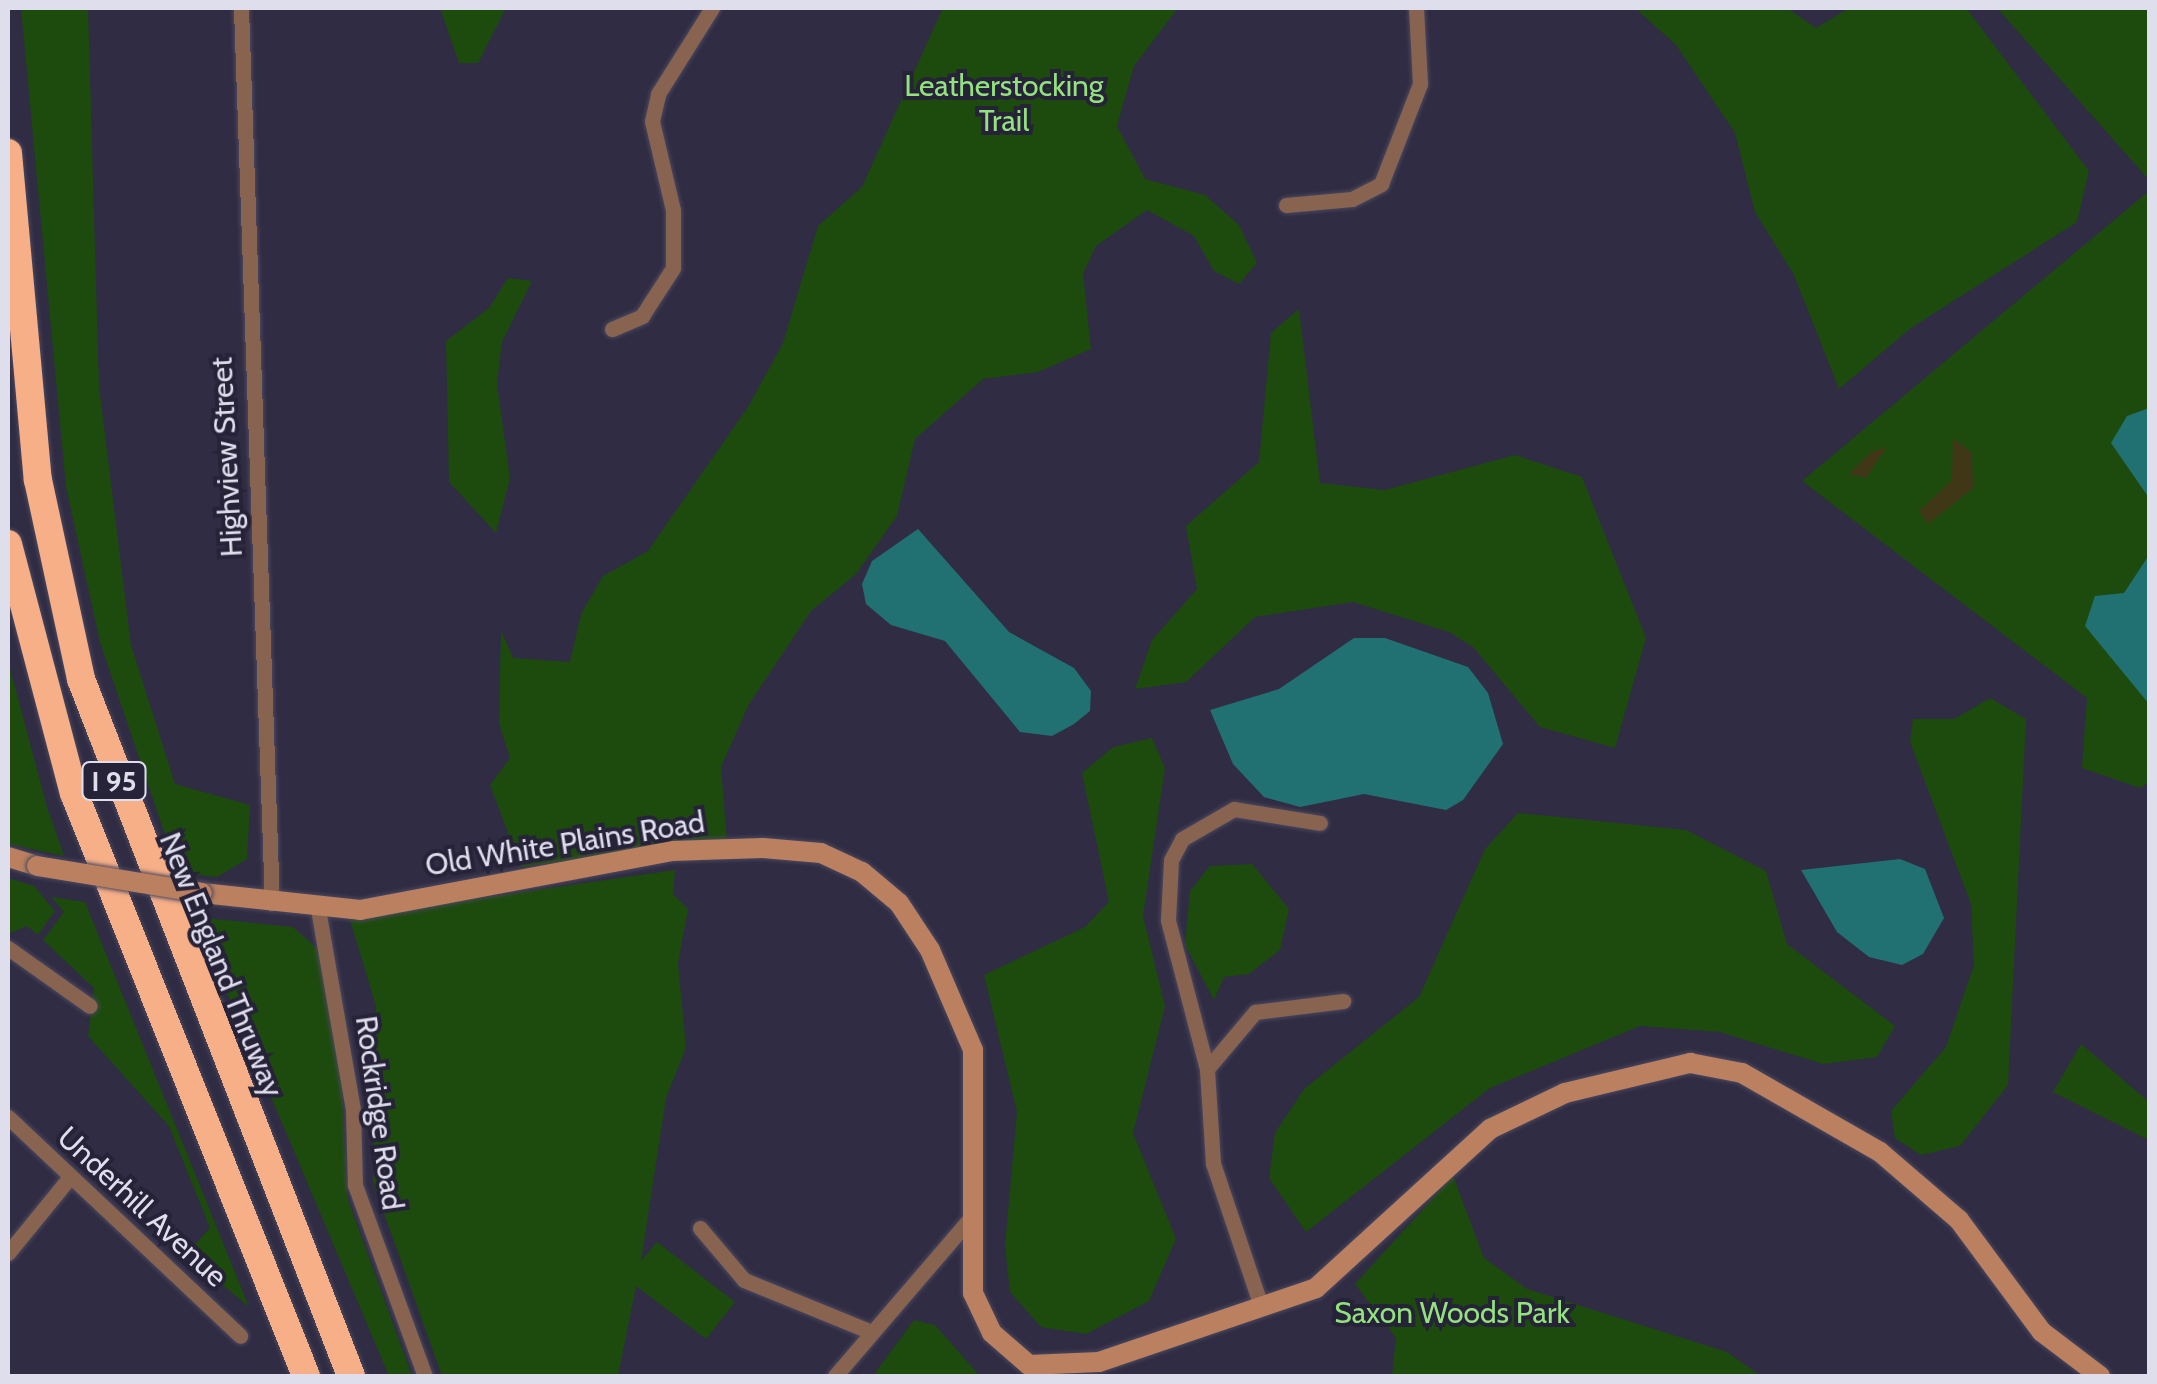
<!DOCTYPE html>
<style>
body{margin:0}
#map{position:relative;width:2157px;height:1384px;overflow:hidden;background:#2f2c43;font-family:Cabin,sans-serif}
div>[style]{position:absolute}
[style*='--x']{left:calc(var(--x)*1px);top:calc(var(--y)*1px);width:calc(var(--w)*1px);rotate:calc(var(--a)*1deg)}
.green>*{inset:0;background:#1d4b0e}
.sand>*{inset:0;background:#3f3716}
.water>*{inset:0;background:#217173}
.roads{filter:drop-shadow(0 0 2px #4b485e) drop-shadow(0 0 2px #4b485e)}
.street>*{height:15px;margin:-7.5px;padding:0 7.5px;transform-origin:7.5px;border-radius:7.5px;background:#886450}
.secondary>*{height:20px;margin:-10px;padding:0 10px;transform-origin:10px;border-radius:10px;background:#ba8060}
.highway>*{height:28px;margin:-14px;padding:0 14px;transform-origin:14px;border-radius:14px;background:#f6af87}
.bridges{filter:drop-shadow(0 0 2px #4b485e) drop-shadow(0 0 2px #4b485e)}
.secondary-bridge>*{height:20px;margin:-10px;padding:0 10px;transform-origin:10px;border-radius:10px;background:#ba8060}
span{translate:-50% -50%;white-space:nowrap;text-align:center;line-height:1.15;-webkit-text-stroke:8px #262238;paint-order:stroke}
.shield-label span{padding:2px 8px;background:#262238;border:2px solid;border-radius:8px;-webkit-text-stroke-width:0}
.shield-label{font-size:28px;color:#dfdeed;font-weight:700}
.park-label{font-size:30px;color:#94e27e}
.street-label{font-size:30px;color:#dfdeed}
.frame{position:absolute;inset:0;border:10px solid #dfdeed;pointer-events:none}
</style>
<div id="map">
<div class="green">
<i style="clip-path:polygon(21px 8px,88px 8px,99px 387px,131px 645px,175px 784px,250px 805px,247px 859px,217px 877px,178px 873px,100px 642px,66px 487px)"></i>
<i style="clip-path:polygon(440px 8px,506px 8px,478px 63px,459px 63px)"></i>
<i style="clip-path:polygon(943px 8px,1178px 8px,1134px 66px,1117px 126px,1145px 179px,1205px 195px,1239px 225px,1257px 263px,1239px 284px,1214px 271px,1194px 236px,1147px 210px,1096px 246px,1083px 274px,1091px 349px,1038px 372px,983px 379px,915px 439px,897px 516px,856px 574px,811px 611px,749px 704px,721px 767px,727px 841px,521px 867px,490px 785px,510px 758px,499px 723px,501px 630px,513px 658px,570px 662px,581px 614px,603px 576px,648px 551px,748px 407px,783px 343px,818px 226px,862px 187px)"></i>
<i style="clip-path:polygon(1635px 8px,1787px 8px,1816px 28px,1849px 8px,1966px 8px,2089px 171px,2077px 222px,1911px 328px,1839px 389px,1794px 275px,1755px 212px,1735px 133px,1676px 45px)"></i>
<i style="clip-path:polygon(1997px 8px,2149px 8px,2149px 180px)"></i>
<i style="clip-path:polygon(2149px 191px,2149px 782px,2140px 788px,2082px 768px,2087px 698px,1802px 481px)"></i>
<i style="clip-path:polygon(508px 278px,532px 281px,502px 342px,497px 384px,510px 478px,496px 533px,449px 482px,446px 341px,489px 308px)"></i>
<i style="clip-path:polygon(1299px 309px,1320px 483px,1385px 490px,1515px 455px,1582px 477px,1646px 638px,1615px 748px,1540px 727px,1473px 647px,1449px 632px,1353px 602px,1255px 617px,1186px 682px,1135px 689px,1152px 640px,1197px 589px,1186px 526px,1259px 462px,1271px 333px)"></i>
<i style="clip-path:polygon(8px 661px,47px 807px,64px 856px,8px 844px)"></i>
<i style="clip-path:polygon(1990px 698px,2026px 719px,2008px 1085px,1960px 1146px,1921px 1155px,1895px 1138px,1891px 1111px,1946px 1047px,1974px 965px,1971px 904px,1910px 742px,1913px 719px,1954px 719px)"></i>
<i style="clip-path:polygon(1152px 738px,1165px 768px,1143px 916px,1165px 1006px,1133px 1133px,1176px 1239px,1149px 1301px,1086px 1334px,1041px 1327px,1010px 1292px,1005px 1246px,1017px 1112px,984px 975px,1085px 927px,1109px 902px,1082px 773px,1113px 747px)"></i>
<i style="clip-path:polygon(1518px 813px,1686px 830px,1766px 871px,1787px 944px,1895px 1026px,1877px 1057px,1823px 1064px,1720px 1032px,1640px 1026px,1490px 1088px,1306px 1232px,1269px 1178px,1275px 1133px,1304px 1089px,1419px 997px,1485px 849px)"></i>
<i style="clip-path:polygon(1252px 864px,1289px 909px,1280px 950px,1249px 974px,1224px 977px,1214px 1000px,1185px 945px,1190px 891px,1210px 866px)"></i>
<i style="clip-path:polygon(675px 870px,673px 894px,688px 909px,678px 963px,686px 1048px,666px 1098px,641px 1261px,657px 1242px,735px 1302px,706px 1339px,636px 1286px,618px 1376px,442px 1376px,373px 1182px,376px 1006px,349px 917px)"></i>
<i style="clip-path:polygon(8px 878px,34px 886px,55px 911px,38px 935px,27px 926px,8px 934px)"></i>
<i style="clip-path:polygon(51px 897px,85px 902px,249px 1307px,186px 1254px,210px 1228px,169px 1126px,88px 1036px,94px 988px,43px 940px,64px 912px)"></i>
<i style="clip-path:polygon(195px 917px,293px 927px,320px 951px,341px 1067px,347px 1197px,412px 1376px,389px 1376px)"></i>
<i style="clip-path:polygon(2081px 1044px,2149px 1102px,2149px 1140px,2053px 1092px)"></i>
<i style="clip-path:polygon(1453px 1176px,1484px 1258px,1527px 1289px,1727px 1352px,1761px 1376px,1392px 1376px,1396px 1338px,1355px 1284px)"></i>
<i style="clip-path:polygon(914px 1320px,935px 1325px,980px 1376px,873px 1376px)"></i>
</div>
<div class="sand">
<i style="clip-path:polygon(1953px 438px,1972px 453px,1973px 488px,1928px 524px,1919px 511px,1952px 480px)"></i>
<i style="clip-path:polygon(1887px 447px,1866px 478px,1849px 474px,1871px 452px)"></i>
</div>
<div class="water">
<i style="clip-path:polygon(2149px 408px,2150px 408px,2149px 498px,2111px 443px,2127px 416px)"></i>
<i style="clip-path:polygon(918px 529px,1009px 632px,1074px 668px,1091px 691px,1090px 711px,1074px 724px,1052px 736px,1020px 732px,945px 641px,891px 625px,866px 604px,862px 584px,872px 561px)"></i>
<i style="clip-path:polygon(2149px 555px,2149px 704px,2085px 626px,2095px 596px,2124px 593px)"></i>
<i style="clip-path:polygon(1354px 638px,1385px 638px,1468px 667px,1488px 693px,1503px 744px,1463px 800px,1446px 810px,1364px 794px,1300px 807px,1264px 797px,1233px 764px,1210px 710px,1279px 689px)"></i>
<i style="clip-path:polygon(1900px 859px,1925px 869px,1944px 918px,1923px 954px,1902px 965px,1869px 957px,1837px 932px,1801px 870px)"></i>
</div>
<div class="roads">
<div class="street">
<i style="--x:241;--y:8;--w:896;--a:88.02"></i>
<i style="--x:1286;--y:205;--w:66;--a:-5.2"></i>
<i style="--x:1352;--y:199;--w:33;--a:-27"></i>
<i style="--x:1381;--y:184;--w:107;--a:-68.7"></i>
<i style="--x:1420;--y:84;--w:76;--a:-93"></i>
<i style="--x:612;--y:329;--w:33;--a:-23"></i>
<i style="--x:642;--y:316;--w:57;--a:-57.1"></i>
<i style="--x:673;--y:268;--w:58;--a:-90"></i>
<i style="--x:673;--y:210;--w:91;--a:-103.3"></i>
<i style="--x:652;--y:121;--w:28;--a:-77"></i>
<i style="--x:658;--y:94;--w:102;--a:-57.9"></i>
<i style="--x:318;--y:909;--w:204;--a:80.1"></i>
<i style="--x:353;--y:1110;--w:75;--a:88.5"></i>
<i style="--x:355;--y:1185;--w:203;--a:69.9"></i>
<i style="--x:8;--y:948;--w:100;--a:35.3"></i>
<i style="--x:1207;--y:1069;--w:75;--a:-49.9"></i>
<i style="--x:1255;--y:1012;--w:89;--a:-7.1"></i>
<i style="--x:8;--y:1117;--w:319;--a:43.3"></i>
<i style="--x:700;--y:1228;--w:68;--a:49.8"></i>
<i style="--x:744;--y:1280;--w:135;--a:22.2"></i>
<i style="--x:8;--y:1253;--w:98;--a:-50.8"></i>
<i style="--x:1261;--y:1306;--w:151;--a:-108.6"></i>
<i style="--x:1213;--y:1163;--w:94;--a:-93.7"></i>
<i style="--x:1207;--y:1069;--w:154;--a:-104.7"></i>
<i style="--x:1168;--y:920;--w:60;--a:-87.1"></i>
<i style="--x:1171;--y:860;--w:24;--a:-62"></i>
<i style="--x:1182;--y:839;--w:60;--a:-30"></i>
<i style="--x:1234;--y:809;--w:87;--a:9.2"></i>
<i style="--x:835;--y:1376;--w:211;--a:-49.4"></i>
</div>
<div class="secondary">
<i style="--x:8;--y:857;--w:30;--a:17"></i>
<i style="--x:202;--y:893;--w:159;--a:6.1"></i>
<i style="--x:360;--y:910;--w:318;--a:-10.7"></i>
<i style="--x:672;--y:851;--w:91;--a:-1.9"></i>
<i style="--x:763;--y:848;--w:58;--a:4.9"></i>
<i style="--x:821;--y:853;--w:45;--a:24.9"></i>
<i style="--x:862;--y:872;--w:48;--a:40"></i>
<i style="--x:899;--y:903;--w:56;--a:56.6"></i>
<i style="--x:930;--y:950;--w:109;--a:66.7"></i>
<i style="--x:973;--y:1050;--w:243;--a:90"></i>
<i style="--x:973;--y:1293;--w:44;--a:64.6"></i>
<i style="--x:992;--y:1333;--w:49;--a:40.9"></i>
<i style="--x:1029;--y:1365;--w:70;--a:-2.5"></i>
<i style="--x:1099;--y:1362;--w:229;--a:-18.8"></i>
<i style="--x:1316;--y:1288;--w:236;--a:-42.4"></i>
<i style="--x:1490;--y:1129;--w:83;--a:-25.6"></i>
<i style="--x:1565;--y:1093;--w:129;--a:-13.5"></i>
<i style="--x:1690;--y:1063;--w:53;--a:10.9"></i>
<i style="--x:1742;--y:1073;--w:159;--a:29.8"></i>
<i style="--x:1880;--y:1152;--w:104;--a:40.7"></i>
<i style="--x:1959;--y:1220;--w:139;--a:53.5"></i>
<i style="--x:2042;--y:1332;--w:73;--a:37.2"></i>
</div>
<div class="highway">
<i style="--x:8;--y:153;--w:328;--a:84.8"></i>
<i style="--x:38;--y:480;--w:204;--a:77.8"></i>
<i style="--x:81;--y:679;--w:747;--a:68.82"></i>
<i style="--x:8;--y:544;--w:258;--a:75.2"></i>
<i style="--x:74;--y:793;--w:627;--a:68.3"></i>
</div>
</div>
<div class="bridges">
<div class="secondary-bridge">
<i style="--x:37;--y:866;--w:167;--a:9.3"></i>
</div>
</div>
<div class="shield-label">
<span style="left:114px;top:781px">I 95</span>
</div>
<div class="park-label">
<span style="left:1004px;top:103px">Leatherstocking<br>Trail</span>
<span style="left:1452px;top:1313px">Saxon Woods Park</span>
</div>
<div class="street-label">
<span style="left:227px;top:457px;rotate:-93deg">Highview Street</span>
<span style="left:565px;top:844px;rotate:-9deg">Old White Plains Road</span>
<span style="left:221px;top:965px;rotate:68deg">New England Thruway</span>
<span style="left:379px;top:1113px;rotate:82deg">Rockridge Road</span>
<span style="left:142px;top:1207px;rotate:43deg">Underhill Avenue</span>
</div>
<div class="frame"></div>
</div>
